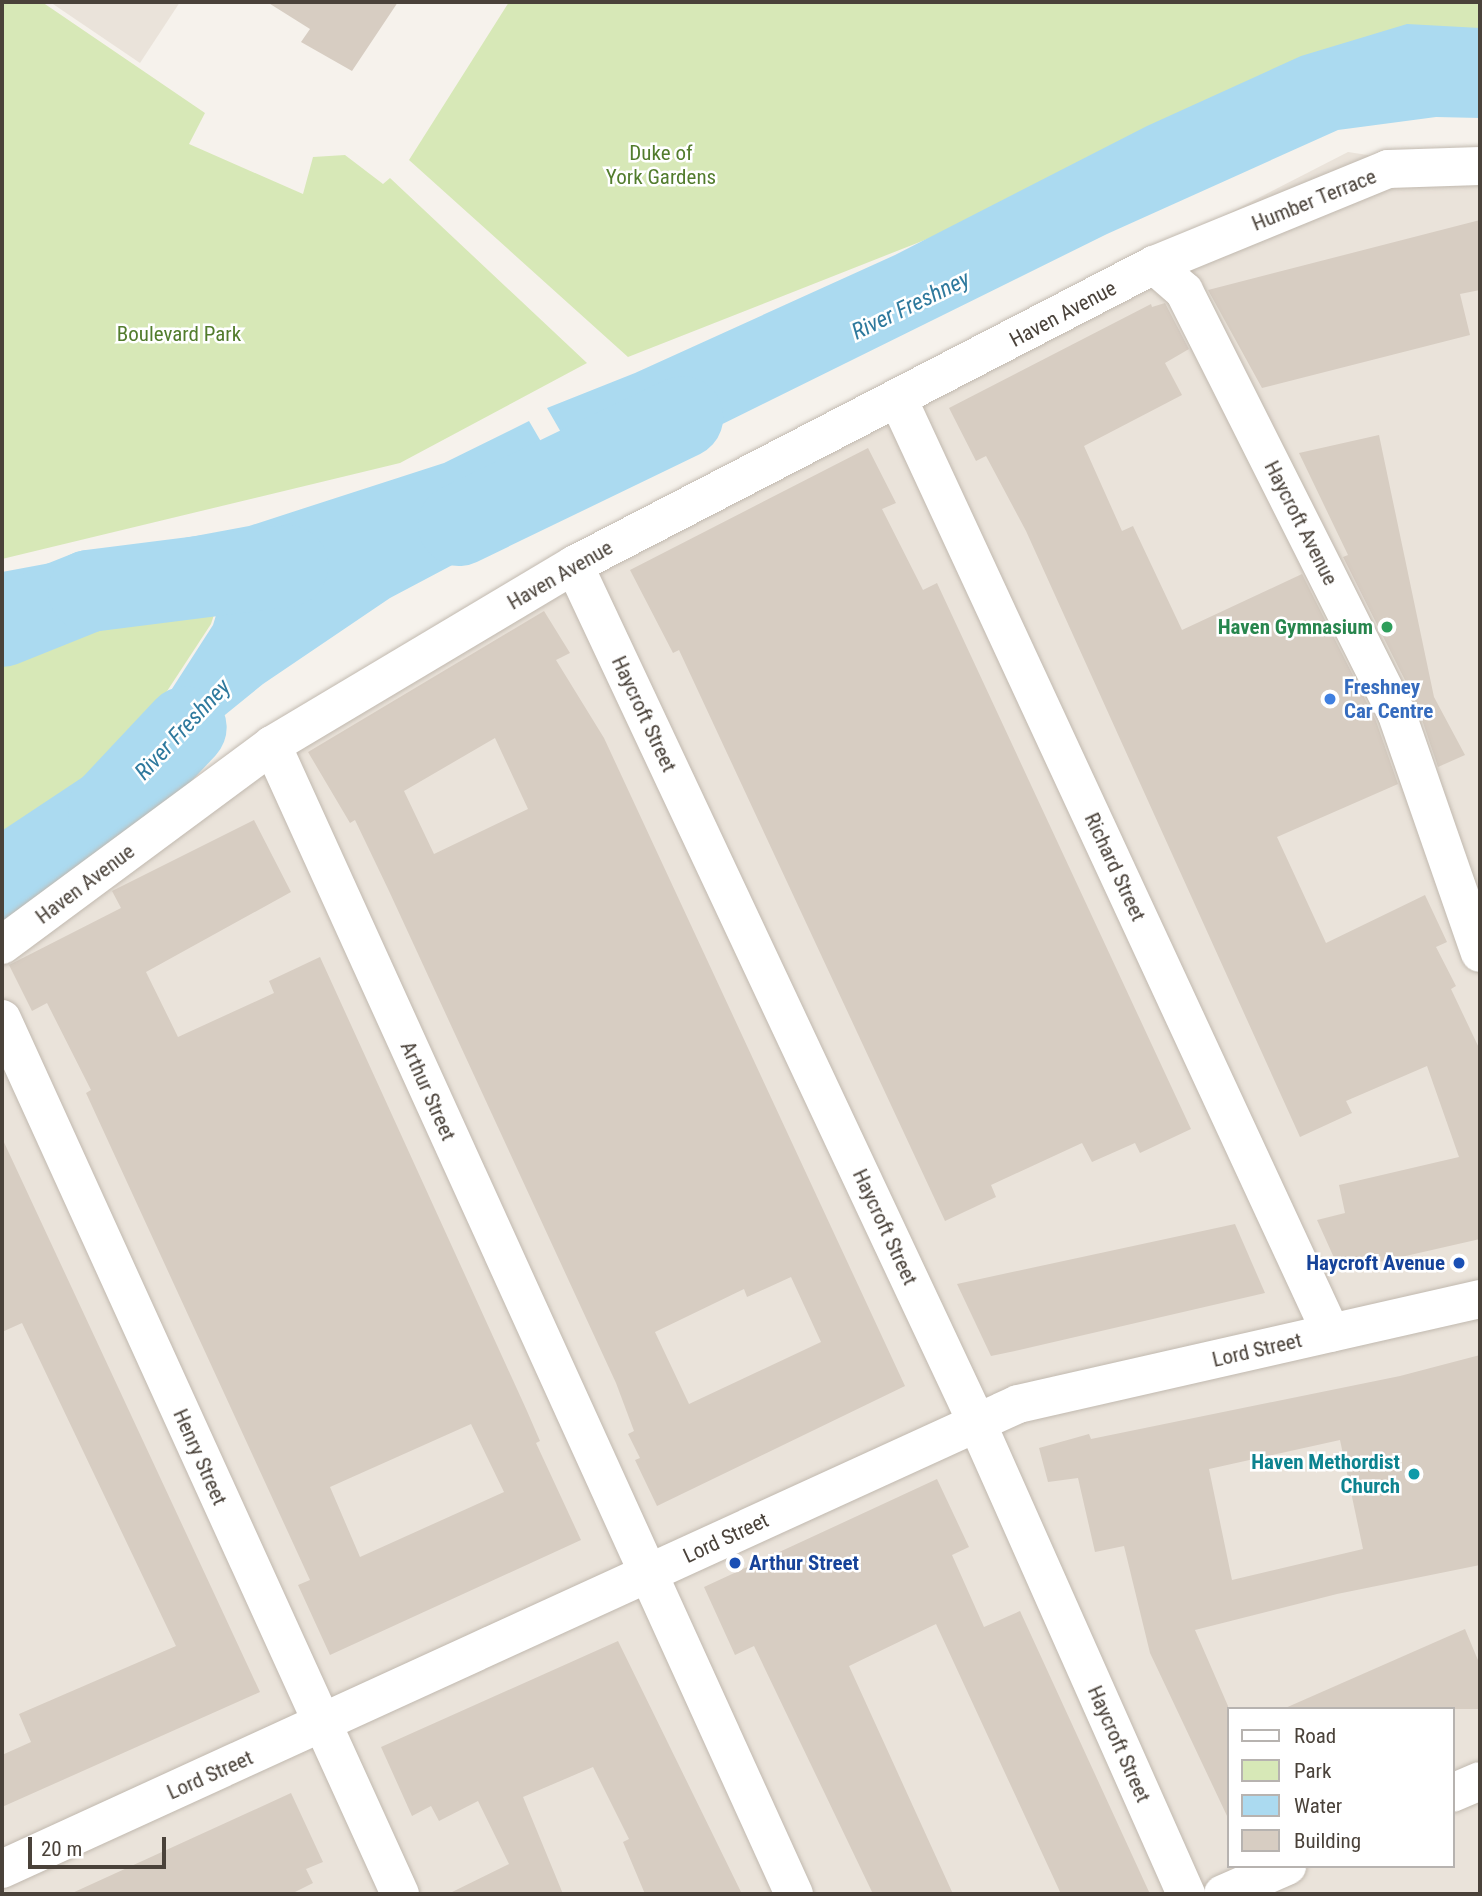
<!DOCTYPE html>
<style>
body{margin:0}
#map{position:relative;width:1482px;height:1896px;overflow:hidden;background:#f6f2ec;font-family:"Roboto Condensed",sans-serif}
div>[style]{position:absolute}
[style*='--x']{left:calc(var(--x)*1px);top:calc(var(--y)*1px);width:calc(var(--w)*1px);rotate:calc(var(--a)*1deg)}
.residential>*{inset:0;background:#eae3da}
.green>*{inset:0;background:#d7e8b7}
.water>*{inset:0;background:#abdaf0}
.river>*{height:82px;margin:-41px;padding:0 41px;transform-origin:41px;border-radius:41px;background:#abdaf0}
.building>*{inset:0;background:#d7cdc2}
.roads{filter:drop-shadow(0 0 2px #c1b9af) drop-shadow(0 0 2px #c1b9af)}
.minor>*{height:38px;margin:-19px;padding:0 19px;transform-origin:19px;border-radius:19px;background:#fff}
.dots>*{width:19px;height:19px;translate:-50% -50%;box-sizing:border-box;border:4px solid #fff;border-radius:50%}
span{translate:-50% -50%;white-space:nowrap;text-align:center;line-height:1.15;-webkit-text-stroke:5px #fff;paint-order:stroke}
.park-label{font-size:21px;color:#527c2d}
.street-label{font-size:21px;color:#4a423a}
.leisure-label{font-size:21px;color:#27864d;font-weight:700}
.right{translate:-100% -50%;text-align:right}
.shop-label{font-size:21px;color:#366cbe;font-weight:700}
.left{translate:0 -50%;text-align:left}
.transit-label{font-size:21px;color:#164399;font-weight:700}
.culture-label{font-size:21px;color:#0d838f;font-weight:700}
.water-label{font-size:23px;color:#2e799d;font-style:italic}
.frame{position:absolute;inset:0;border:4px solid #4a423a;pointer-events:none}
.legend{position:absolute;left:1227px;top:1707px;width:228px;height:161px;box-sizing:border-box;background:#fff;border:2px solid #b7b3b0;margin:0;padding:9px 12px;list-style:none;font-size:21px;color:#4a423a}
.legend li{display:flex;align-items:center;gap:14px;height:35px}
.legend b{width:35px;border:2px solid #b7b3b0}
.scale{position:absolute;left:28px;top:1837px;width:138px;height:32px;box-sizing:border-box;border:4px solid #4a423a;border-top:0;padding-left:9px;font-size:21px;line-height:24px;white-space:nowrap;color:#4a423a;-webkit-text-stroke:5px #fff;paint-order:stroke}
</style>
<div id="map">
<div class="residential">
<i style="clip-path:polygon(50px 2px,180px 2px,140px 63px)"></i>
<i style="clip-path:polygon(evenodd,1348px 152px,1480px 172px,1480px 1894px,2px 1894px,2px 933px,268px 733px,928px 368px,1348px 152px,1228px 1709px,1452px 1709px,1452px 1866px,1228px 1866px,1228px 1709px)"></i>
</div>
<div class="green">
<i style="clip-path:polygon(2px 2px,42px 2px,205px 113px,189px 144px,303px 194px,313px 157px,345px 155px,383px 184px,390px 178px,587px 363px,400px 463px,2px 559px)"></i>
<i style="clip-path:polygon(509px 2px,1480px 2px,1480px 64px,1379px 61px,628px 357px,409px 160px)"></i>
<i style="clip-path:polygon(174px 582px,223px 587px,211px 624px,156px 708px,79px 792px,2px 841px,2px 628px,89px 593px)"></i>
</div>
<div class="water">
<i style="clip-path:polygon(1407px 24px,1480px 28px,1480px 118px,1436px 117px,1338px 130px,1107px 234px,593px 488px,547px 408px,635px 373px,895px 255px,1147px 126px,1301px 56px)"></i>
<i style="clip-path:polygon(529px 421px,575px 500px,390px 598px,263px 684px,109px 809px,2px 880px,2px 844px,81px 793px,159px 709px,213px 625px,225px 586px,173px 580px,89px 591px,2px 626px,2px 572px,249px 526px,444px 463px)"></i>
</div>
<div class="river">
<i style="--x:459;--y:525;--w:248;--a:-25.8"></i>
<i style="--x:2;--y:626;--w:94;--a:-21.9"></i>
<i style="--x:89;--y:591;--w:200;--a:-7.2"></i>
<i style="--x:2;--y:880;--w:128;--a:-33.6"></i>
<i style="--x:109;--y:809;--w:112;--a:-46.8"></i>
</div>
<div class="building">
<i style="clip-path:polygon(267px 2px,398px 2px,352px 71px,301px 42px,310px 29px)"></i>
<i style="clip-path:polygon(1480px 220px,1480px 290px,1460px 294px,1470px 335px,1262px 388px,1208px 290px)"></i>
<i style="clip-path:polygon(1165px 303px,1189px 349px,1165px 363px,1182px 395px,1084px 446px,1122px 531px,1133px 526px,1182px 630px,1302px 574px,1376px 721px,1398px 784px,1277px 837px,1326px 943px,1425px 895px,1447px 942px,1436px 947px,1456px 986px,1451px 989px,1480px 1050px,1480px 1239px,1340px 1271px,1317px 1220px,1345px 1213px,1339px 1185px,1459px 1157px,1427px 1066px,1346px 1101px,1352px 1113px,1300px 1137px,1026px 531px,986px 456px,976px 461px,949px 408px,1151px 304px,1152px 307px)"></i>
<i style="clip-path:polygon(1379px 435px,1434px 697px,1465px 755px,1438px 767px,1416px 702px,1343px 557px,1348px 555px,1299px 453px)"></i>
<i style="clip-path:polygon(868px 448px,896px 503px,882px 509px,923px 590px,937px 583px,1191px 1129px,1140px 1153px,1135px 1143px,1092px 1162px,1082px 1143px,991px 1185px,996px 1197px,945px 1221px,679px 650px,673px 653px,630px 570px)"></i>
<i style="clip-path:polygon(evenodd,544px 611px,570px 653px,556px 660px,604px 738px,905px 1386px,657px 1506px,635px 1460px,640px 1458px,628px 1434px,634px 1431px,616px 1383px,389px 891px,355px 820px,350px 823px,308px 752px,544px 611px,495px 738px,528px 809px,434px 854px,404px 791px,495px 738px,544px 611px,791px 1277px,821px 1342px,689px 1404px,655px 1332px,744px 1289px,747px 1297px,791px 1277px)"></i>
<i style="clip-path:polygon(evenodd,254px 820px,291px 892px,146px 972px,178px 1037px,274px 993px,269px 981px,320px 957px,527px 1411px,540px 1441px,536px 1443px,581px 1540px,330px 1655px,298px 1585px,310px 1580px,86px 1093px,91px 1090px,47px 1003px,32px 1011px,9px 965px,121px 908px,112px 891px,254px 820px,471px 1424px,504px 1492px,360px 1557px,330px 1487px,471px 1424px)"></i>
<i style="clip-path:polygon(2px 1138px,260px 1692px,2px 1807px,2px 1755px,31px 1742px,19px 1714px,176px 1646px,22px 1323px,2px 1332px)"></i>
<i style="clip-path:polygon(1235px 1224px,1265px 1293px,1015px 1351px,991px 1356px,957px 1284px)"></i>
<i style="clip-path:polygon(evenodd,1480px 1355px,1480px 1565px,1337px 1594px,1195px 1630px,1228px 1706px,1228px 1818px,1150px 1653px,1124px 1546px,1095px 1552px,1078px 1478px,1048px 1482px,1039px 1448px,1089px 1434px,1091px 1439px,1400px 1376px,1480px 1355px,1340px 1440px,1363px 1549px,1232px 1580px,1209px 1469px,1340px 1440px)"></i>
<i style="clip-path:polygon(937px 1479px,969px 1547px,952px 1555px,984px 1627px,1020px 1611px,1150px 1894px,1061px 1894px,936px 1624px,849px 1666px,953px 1894px,873px 1894px,754px 1646px,735px 1655px,704px 1587px)"></i>
<i style="clip-path:polygon(1465px 1629px,1480px 1665px,1480px 1709px,1283px 1709px)"></i>
<i style="clip-path:polygon(618px 1641px,742px 1894px,645px 1894px,623px 1842px,629px 1839px,593px 1767px,523px 1797px,563px 1894px,448px 1894px,509px 1864px,478px 1801px,439px 1821px,431px 1806px,412px 1816px,381px 1747px)"></i>
<i style="clip-path:polygon(291px 1793px,323px 1862px,306px 1869px,313px 1883px,291px 1894px,70px 1894px)"></i>
</div>
<div class="roads">
<div class="minor">
<i style="--x:1154;--y:265;--w:40;--a:41"></i>
<i style="--x:1184;--y:291;--w:471;--a:63.3"></i>
<i style="--x:1396;--y:712;--w:255;--a:70.8"></i>
<i style="--x:899;--y:401;--w:1027;--a:65.13"></i>
<i style="--x:574;--y:565;--w:946;--a:64.84"></i>
<i style="--x:976;--y:1421;--w:518;--a:66.06"></i>
<i style="--x:272;--y:745;--w:1262;--a:65.57"></i>
<i style="--x:2;--y:945;--w:336;--a:-36.5"></i>
<i style="--x:272;--y:745;--w:352;--a:-30.8"></i>
<i style="--x:574;--y:565;--w:653;--a:-27.35"></i>
<i style="--x:1154;--y:265;--w:253;--a:-22.3"></i>
<i style="--x:1388;--y:169;--w:92;--a:-1.9"></i>
<i style="--x:2;--y:1019;--w:961;--a:65.54"></i>
<i style="--x:1452;--y:1793;--w:30;--a:-23"></i>
<i style="--x:2;--y:1869;--w:1117;--a:-24.59"></i>
<i style="--x:1018;--y:1404;--w:474;--a:-12.8"></i>
<i style="--x:1223;--y:1894;--w:70;--a:-23.6"></i>
</div>
</div>
<div class="dots">
<i style="left:1387px;top:627px;background:#2e9e5b"></i>
<i style="left:1330px;top:699px;background:#3f7fe0"></i>
<i style="left:1459px;top:1263px;background:#1a4fb4"></i>
<i style="left:1414px;top:1474px;background:#0f9aa8"></i>
<i style="left:735px;top:1563px;background:#1a4fb4"></i>
</div>
<div class="park-label">
<span style="left:661px;top:165px">Duke of<br>York Gardens</span>
<span style="left:179px;top:334px">Boulevard Park</span>
</div>
<div class="street-label">
<span style="left:1314px;top:200px;rotate:-22deg">Humber Terrace</span>
<span style="left:1063px;top:314px;rotate:-28deg">Haven Avenue</span>
<span style="left:1301px;top:523px;rotate:63deg">Haycroft Avenue</span>
<span style="left:560px;top:575px;rotate:-30deg">Haven Avenue</span>
<span style="left:644px;top:714px;rotate:65deg">Haycroft Street</span>
<span style="left:1115px;top:867px;rotate:65deg">Richard Street</span>
<span style="left:85px;top:884px;rotate:-37deg">Haven Avenue</span>
<span style="left:428px;top:1091px;rotate:66deg">Arthur Street</span>
<span style="left:885px;top:1227px;rotate:65deg">Haycroft Street</span>
<span style="left:1257px;top:1350px;rotate:-13deg">Lord Street</span>
<span style="left:200px;top:1457px;rotate:66deg">Henry Street</span>
<span style="left:726px;top:1538px;rotate:-25deg">Lord Street</span>
<span style="left:1119px;top:1744px;rotate:66deg">Haycroft Street</span>
<span style="left:210px;top:1775px;rotate:-24deg">Lord Street</span>
</div>
<div class="leisure-label">
<span class="right" style="left:1373px;top:627px">Haven Gymnasium</span>
</div>
<div class="shop-label">
<span class="left" style="left:1344px;top:699px">Freshney<br>Car Centre</span>
</div>
<div class="transit-label">
<span class="right" style="left:1445px;top:1263px">Haycroft Avenue</span>
<span class="left" style="left:749px;top:1563px">Arthur Street</span>
</div>
<div class="culture-label">
<span class="right" style="left:1400px;top:1474px">Haven Methordist<br>Church</span>
</div>
<div class="water-label">
<span style="left:911px;top:306px;rotate:-26deg">River Freshney</span>
<span style="left:183px;top:730px;rotate:-47deg">River Freshney</span>
</div>
<div class="frame"></div>
<ul class="legend">
<li><b style="height:9px;background:#fff"></b>Road</li>
<li><b style="height:19px;background:#d7e8b7"></b>Park</li>
<li><b style="height:19px;background:#abdaf0"></b>Water</li>
<li><b style="height:19px;background:#d7cdc2"></b>Building</li>
</ul>
<div class="scale">20 m</div>
</div>
